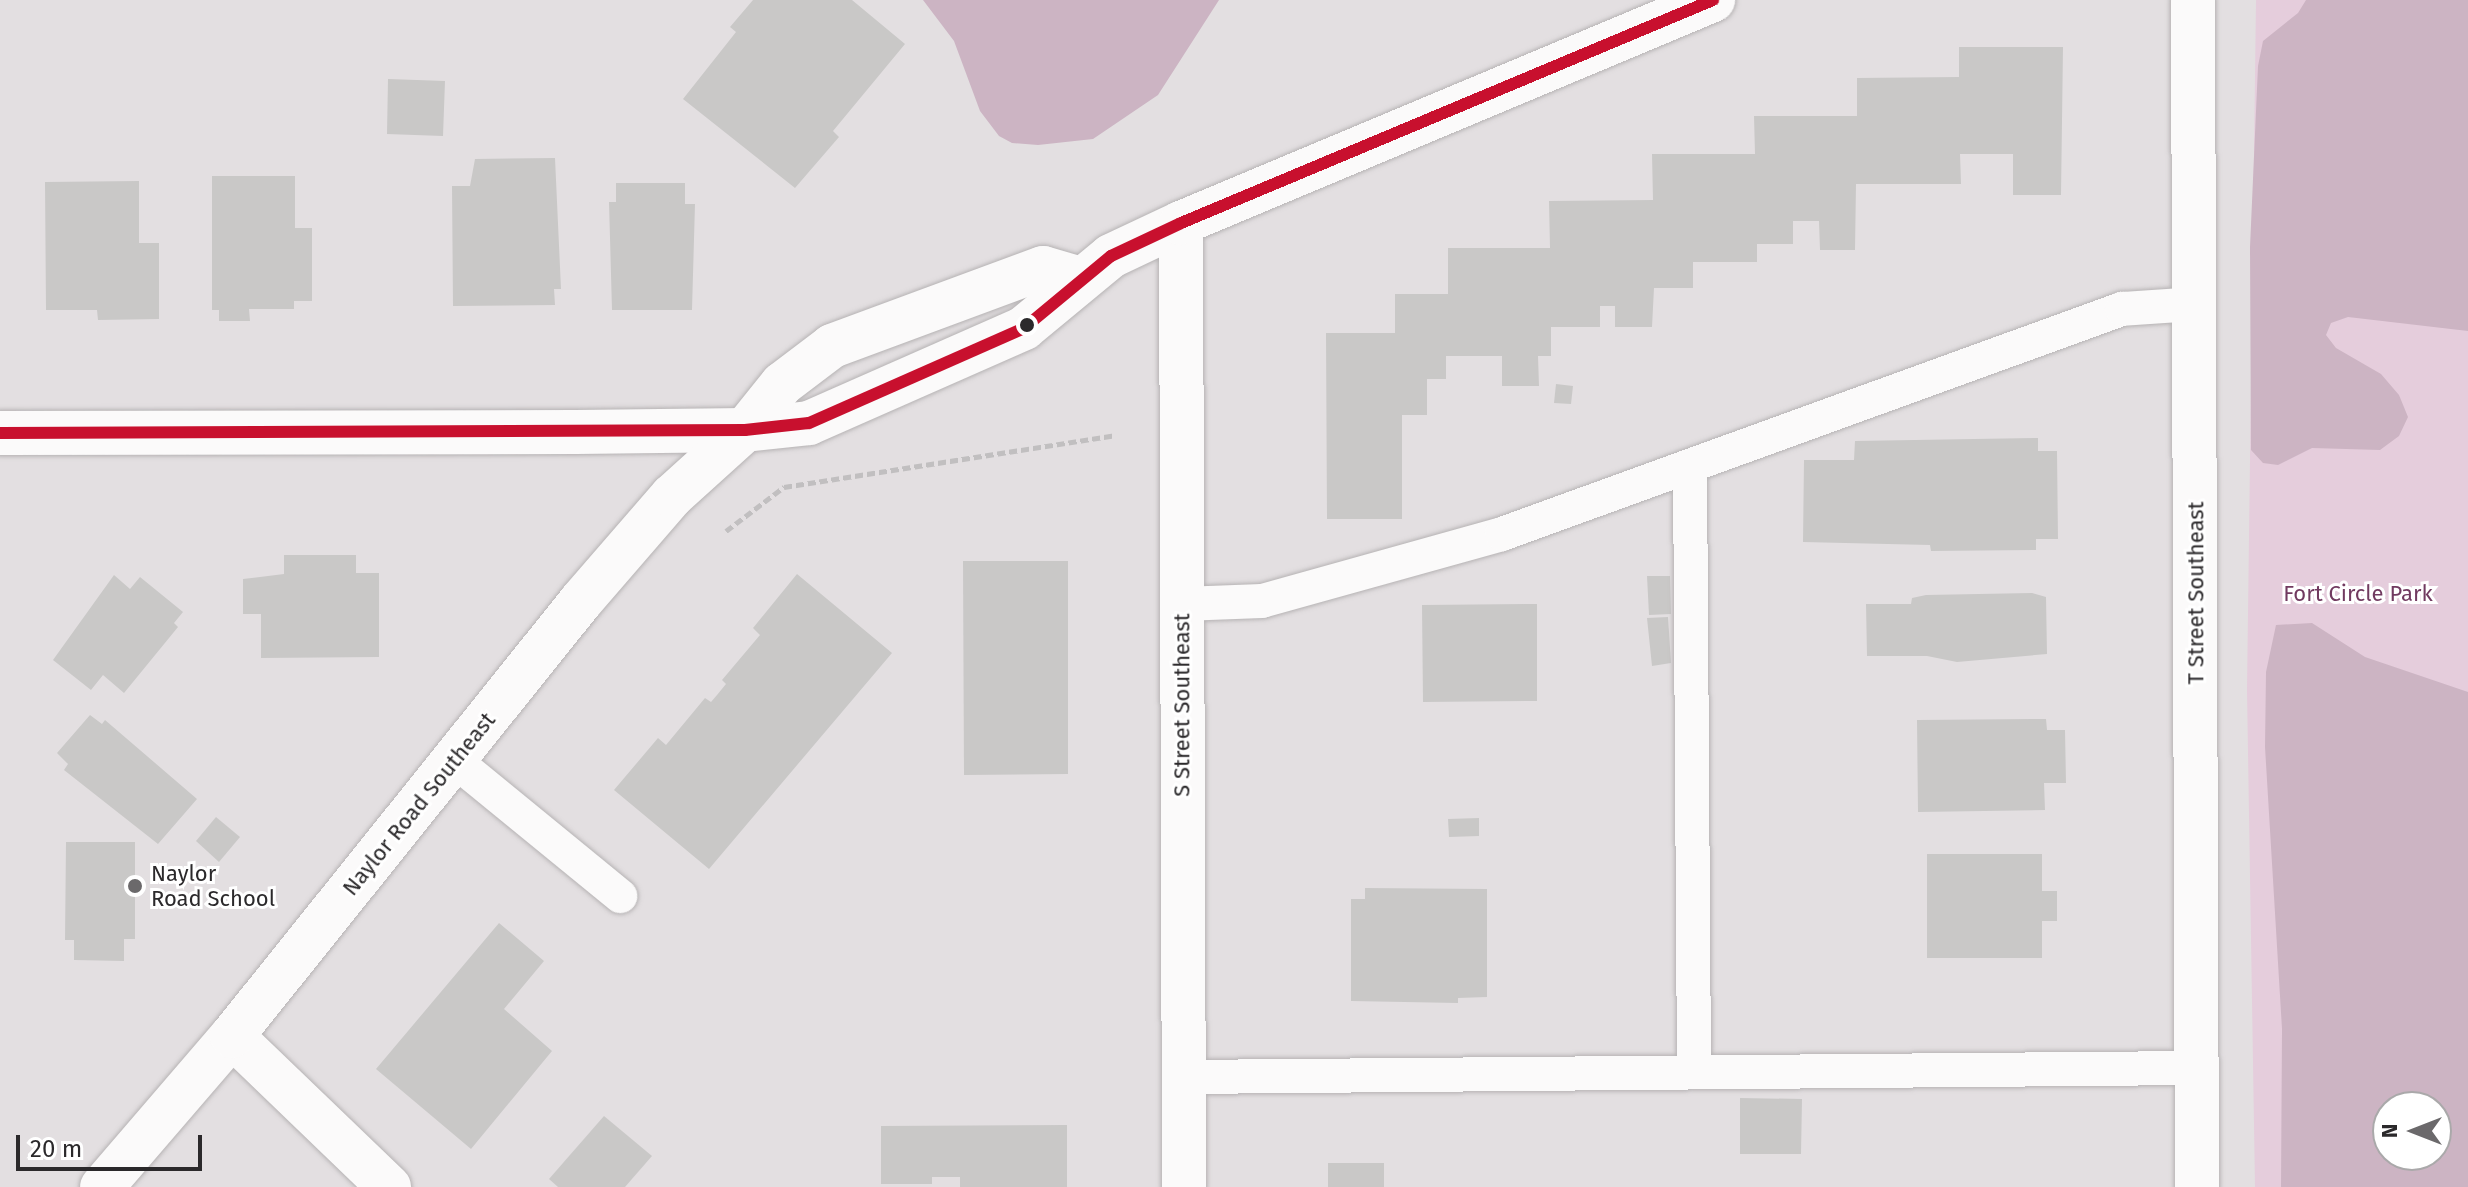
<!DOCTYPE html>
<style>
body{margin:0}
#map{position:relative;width:2468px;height:1187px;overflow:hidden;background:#e3dfe1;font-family:"Fira Sans",sans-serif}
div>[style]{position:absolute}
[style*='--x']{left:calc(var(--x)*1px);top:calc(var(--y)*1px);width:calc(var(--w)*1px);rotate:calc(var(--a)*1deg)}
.green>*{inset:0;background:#e5cddc}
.forest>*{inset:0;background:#ccb4c3}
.building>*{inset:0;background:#c9c8c7}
.path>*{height:5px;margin-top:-2.5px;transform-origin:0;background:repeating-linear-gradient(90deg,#c1bfc0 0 8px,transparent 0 12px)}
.roads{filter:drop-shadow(0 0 2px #b6b3b4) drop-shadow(0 0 2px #b6b3b4)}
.lane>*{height:34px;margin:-17px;padding:0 17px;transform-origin:17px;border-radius:17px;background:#fbfafa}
.street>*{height:44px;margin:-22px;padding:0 22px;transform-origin:22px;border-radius:22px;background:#fbfafa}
.secondary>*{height:44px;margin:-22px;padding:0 22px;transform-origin:22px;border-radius:22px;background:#fbfafa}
.bus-1>*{height:12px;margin:-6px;padding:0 6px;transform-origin:6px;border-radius:6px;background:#c8102e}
.dots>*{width:22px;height:22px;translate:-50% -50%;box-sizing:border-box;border:4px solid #fff;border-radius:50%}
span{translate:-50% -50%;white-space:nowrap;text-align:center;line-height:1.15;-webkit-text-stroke:6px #fff;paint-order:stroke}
.street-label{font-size:22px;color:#2b292b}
.park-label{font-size:22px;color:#713a60}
.poi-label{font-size:22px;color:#2b292b}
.left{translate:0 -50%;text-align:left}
.north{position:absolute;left:2372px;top:1091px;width:80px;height:80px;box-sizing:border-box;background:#fff;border:2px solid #aaa9aa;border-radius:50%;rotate:270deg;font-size:22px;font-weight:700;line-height:32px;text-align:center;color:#2b292b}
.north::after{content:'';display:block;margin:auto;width:28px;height:36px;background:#6b696b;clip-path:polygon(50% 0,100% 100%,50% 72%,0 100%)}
.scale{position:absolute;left:16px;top:1135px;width:186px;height:36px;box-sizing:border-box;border:4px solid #2b292b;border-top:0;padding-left:10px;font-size:24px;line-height:28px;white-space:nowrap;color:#2b292b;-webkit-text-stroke:6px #fff;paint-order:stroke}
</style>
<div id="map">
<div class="green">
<i style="clip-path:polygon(evenodd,2256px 0,2468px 0,2468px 1187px,2255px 1187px,2247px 690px,2256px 0,2388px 1107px,2436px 1107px,2436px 1155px,2388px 1155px,2388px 1107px)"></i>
</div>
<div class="forest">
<i style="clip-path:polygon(923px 0,1219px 0,1158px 95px,1093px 139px,1038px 145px,1012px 143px,999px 136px,980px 111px,954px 41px)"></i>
<i style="clip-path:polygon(2306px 0,2468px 0,2468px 331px,2348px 317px,2331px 323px,2326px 335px,2336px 348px,2381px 374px,2399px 395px,2408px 417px,2399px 436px,2380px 450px,2312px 448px,2278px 465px,2263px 463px,2251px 450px,2250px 247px,2258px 66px,2263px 41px,2298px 13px)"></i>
<i style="clip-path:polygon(evenodd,2312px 623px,2365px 657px,2468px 692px,2468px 1187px,2281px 1187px,2282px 1029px,2265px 747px,2266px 672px,2276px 625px,2312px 623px,2388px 1107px,2436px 1107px,2436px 1155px,2388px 1155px,2388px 1107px)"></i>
</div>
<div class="building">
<i style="clip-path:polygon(753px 0,852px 0,905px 44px,833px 131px,839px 137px,795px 188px,683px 99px,736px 32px,730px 27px)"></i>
<i style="clip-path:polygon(1959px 47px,2063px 47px,2061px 195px,2013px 195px,2013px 154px,1960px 154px,1961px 184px,1856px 184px,1855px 250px,1820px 250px,1819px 221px,1793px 221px,1793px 244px,1757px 244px,1757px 262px,1693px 262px,1693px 288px,1654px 288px,1652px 327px,1615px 327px,1615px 306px,1600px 306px,1600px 327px,1551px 327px,1551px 356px,1538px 356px,1539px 386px,1502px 386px,1502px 356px,1446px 356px,1446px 379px,1427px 379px,1427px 415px,1402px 415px,1402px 519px,1327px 519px,1326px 333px,1395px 333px,1395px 294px,1448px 294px,1448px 248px,1550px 248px,1549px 201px,1653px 200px,1652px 154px,1755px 154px,1754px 116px,1857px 116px,1857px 78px,1959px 77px)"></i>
<i style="clip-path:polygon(388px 79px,445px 81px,443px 136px,387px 134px)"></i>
<i style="clip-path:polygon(555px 158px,561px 289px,554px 289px,555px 305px,453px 306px,452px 186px,470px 186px,475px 159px)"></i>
<i style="clip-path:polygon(212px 176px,295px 176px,295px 228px,312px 228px,312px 301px,294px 301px,294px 309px,249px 309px,250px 321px,219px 321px,219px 310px,212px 310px)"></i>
<i style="clip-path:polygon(139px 181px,139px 243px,159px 243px,159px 319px,98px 320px,97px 310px,46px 310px,45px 182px)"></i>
<i style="clip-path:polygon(616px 183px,685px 183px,685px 204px,695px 204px,692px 310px,612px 310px,609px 202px,616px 202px)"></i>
<i style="clip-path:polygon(1556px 384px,1573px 386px,1571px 404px,1554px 403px)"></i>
<i style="clip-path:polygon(2038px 438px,2038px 451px,2057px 451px,2058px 539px,2036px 539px,2036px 550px,1931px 551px,1930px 545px,1803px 542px,1804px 460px,1854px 460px,1855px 441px)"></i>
<i style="clip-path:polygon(284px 555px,356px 555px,356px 573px,379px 573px,379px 657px,261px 658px,261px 614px,243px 614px,243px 579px,284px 574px)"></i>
<i style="clip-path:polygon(963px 561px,1068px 561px,1068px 774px,964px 775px)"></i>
<i style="clip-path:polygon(797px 574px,892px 653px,709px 869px,614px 790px,658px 738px,666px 745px,705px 698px,711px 702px,717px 695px,726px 684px,722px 680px,760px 635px,753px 628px)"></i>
<i style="clip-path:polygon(114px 575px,130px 589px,140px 577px,183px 612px,174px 623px,178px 627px,124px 693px,103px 675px,91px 690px,53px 660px)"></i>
<i style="clip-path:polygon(1647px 576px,1670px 576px,1671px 614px,1649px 615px)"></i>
<i style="clip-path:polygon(2032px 593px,2046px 597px,2047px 654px,1957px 662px,1927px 656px,1867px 656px,1866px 604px,1911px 604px,1912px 598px,1926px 595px)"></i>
<i style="clip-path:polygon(1537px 604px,1537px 701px,1423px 702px,1422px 605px)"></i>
<i style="clip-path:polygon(1668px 617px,1671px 663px,1652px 666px,1647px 618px)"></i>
<i style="clip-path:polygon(90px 715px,102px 724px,105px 720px,197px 799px,158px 844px,64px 770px,68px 764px,57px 753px)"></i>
<i style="clip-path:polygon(2046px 719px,2047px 730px,2065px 730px,2066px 783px,2044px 783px,2045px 810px,1918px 812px,1917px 720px)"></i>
<i style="clip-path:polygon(216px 817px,240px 837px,219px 862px,196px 841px)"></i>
<i style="clip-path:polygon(1479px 818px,1479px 836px,1449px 837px,1448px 819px)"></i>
<i style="clip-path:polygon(66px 842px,135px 842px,135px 939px,124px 939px,124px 961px,74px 960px,74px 940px,65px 940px)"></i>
<i style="clip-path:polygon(1927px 854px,2042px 854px,2042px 891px,2057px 891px,2057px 921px,2042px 921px,2042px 958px,1927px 958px)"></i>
<i style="clip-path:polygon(1365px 888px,1487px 889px,1487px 997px,1458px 998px,1458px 1003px,1351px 1001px,1351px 899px,1365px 899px)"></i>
<i style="clip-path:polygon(499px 923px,544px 961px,504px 1009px,552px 1051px,471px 1149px,376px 1069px)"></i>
<i style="clip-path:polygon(1740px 1098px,1802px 1099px,1801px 1154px,1740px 1154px)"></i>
<i style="clip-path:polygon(604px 1116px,652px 1156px,625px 1187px,558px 1187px,549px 1179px)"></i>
<i style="clip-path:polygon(1067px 1125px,1067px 1187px,960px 1187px,960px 1177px,932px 1177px,932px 1184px,881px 1184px,881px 1126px)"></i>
<i style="clip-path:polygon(1328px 1163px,1384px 1163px,1384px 1187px,1328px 1187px)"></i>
</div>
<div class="path">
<i style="--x:726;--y:531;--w:73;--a:-37.2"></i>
<i style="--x:784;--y:487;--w:335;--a:-8.9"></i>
</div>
<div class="roads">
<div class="lane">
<i style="--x:1690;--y:466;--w:604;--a:89.62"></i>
<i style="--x:1182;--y:604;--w:80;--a:-2.1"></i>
<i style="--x:1262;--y:601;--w:249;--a:-15.6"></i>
<i style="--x:1502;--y:534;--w:660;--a:-19.95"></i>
<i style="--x:2122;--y:309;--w:73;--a:-3.9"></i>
<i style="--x:454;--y:760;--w:215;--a:39.3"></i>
<i style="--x:1183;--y:1077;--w:1015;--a:-0.51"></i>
</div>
<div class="street">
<i style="--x:2193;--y:0;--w:1187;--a:89.81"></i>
<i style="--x:1181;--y:223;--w:964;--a:89.82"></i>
<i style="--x:232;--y:1036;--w:218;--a:43.9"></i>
</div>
<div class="secondary">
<i style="--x:0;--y:433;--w:576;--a:-0.1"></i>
<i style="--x:576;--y:432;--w:169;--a:-0.7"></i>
<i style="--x:745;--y:430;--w:64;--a:-6.2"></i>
<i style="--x:809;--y:423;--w:235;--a:-23.8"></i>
<i style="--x:1024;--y:328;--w:113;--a:-39.6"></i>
<i style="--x:1111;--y:256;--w:77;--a:-25.2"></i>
<i style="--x:1181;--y:223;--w:577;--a:-22.74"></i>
<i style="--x:102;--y:1187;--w:199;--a:-49.3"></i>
<i style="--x:232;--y:1036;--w:558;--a:-51.26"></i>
<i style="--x:581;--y:601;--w:139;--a:-49.1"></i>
<i style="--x:672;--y:496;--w:98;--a:-42.1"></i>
<i style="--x:745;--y:430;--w:59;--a:-51.2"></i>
<i style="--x:782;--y:384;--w:63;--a:-37.2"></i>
<i style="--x:832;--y:346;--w:225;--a:-20.3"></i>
<i style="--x:1043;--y:268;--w:40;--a:16"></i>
</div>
</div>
<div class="bus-1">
<i style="--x:0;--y:433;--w:745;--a:-0.23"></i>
<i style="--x:745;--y:430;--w:64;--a:-6.2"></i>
<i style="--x:809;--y:423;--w:235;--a:-23.8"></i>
<i style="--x:1024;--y:328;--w:113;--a:-39.6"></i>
<i style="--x:1111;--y:256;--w:77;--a:-25.2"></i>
<i style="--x:1181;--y:223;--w:577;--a:-22.74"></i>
</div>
<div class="dots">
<i style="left:1027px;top:325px;background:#2b292b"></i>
<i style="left:135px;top:886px;background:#6b696b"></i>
</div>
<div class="street-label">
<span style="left:2196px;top:593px;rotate:-90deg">T Street Southeast</span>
<span style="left:1182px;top:705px;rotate:-90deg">S Street Southeast</span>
<span style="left:419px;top:804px;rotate:-51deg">Naylor Road Southeast</span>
</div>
<div class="park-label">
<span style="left:2358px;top:594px">Fort Circle Park</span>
</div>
<div class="poi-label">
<span class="left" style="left:151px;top:886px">Naylor<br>Road School</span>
</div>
<div class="north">N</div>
<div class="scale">20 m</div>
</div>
